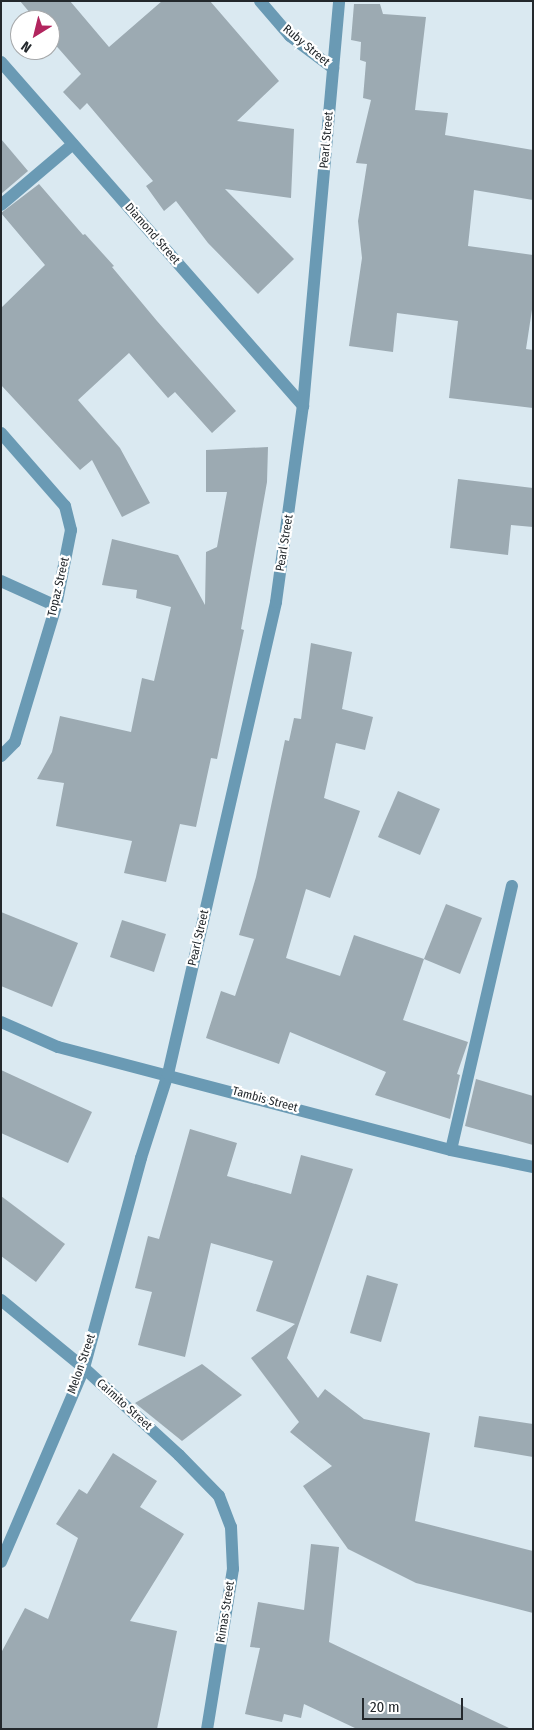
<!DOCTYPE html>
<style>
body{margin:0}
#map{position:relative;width:534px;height:1730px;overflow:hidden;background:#dae9f1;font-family:"Fira Sans Condensed",sans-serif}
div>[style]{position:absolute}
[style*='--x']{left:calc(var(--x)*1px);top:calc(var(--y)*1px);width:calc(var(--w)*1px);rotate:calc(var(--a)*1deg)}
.building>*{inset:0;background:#9caab2}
.street>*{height:12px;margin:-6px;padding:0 6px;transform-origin:6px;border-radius:6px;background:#6a9ab4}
span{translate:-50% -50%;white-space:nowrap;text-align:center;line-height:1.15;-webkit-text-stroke:4.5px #fff;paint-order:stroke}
.street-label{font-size:12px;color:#23282c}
.frame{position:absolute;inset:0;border:2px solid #23282c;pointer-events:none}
.north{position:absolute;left:10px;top:10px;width:50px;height:50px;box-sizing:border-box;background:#fff;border:1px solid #a7a9ab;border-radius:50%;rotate:216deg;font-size:14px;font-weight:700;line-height:20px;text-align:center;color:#23282c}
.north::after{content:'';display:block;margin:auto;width:18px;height:22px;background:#b2255e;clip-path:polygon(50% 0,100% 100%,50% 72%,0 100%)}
.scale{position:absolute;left:362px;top:1698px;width:101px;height:22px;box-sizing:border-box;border:2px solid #23282c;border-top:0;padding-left:6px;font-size:15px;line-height:18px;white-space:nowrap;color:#23282c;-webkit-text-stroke:4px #fff;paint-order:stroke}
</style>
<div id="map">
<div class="building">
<i style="clip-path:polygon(20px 1px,70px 1px,109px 47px,162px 1px,210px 1px,279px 81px,237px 121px,294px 129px,291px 198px,225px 189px,294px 259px,258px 294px,208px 243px,176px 201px,164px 211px,146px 186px,153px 181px,87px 103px,80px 110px,63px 92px,81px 74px,52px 41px,50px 20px,36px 20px)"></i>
<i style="clip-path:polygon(354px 4px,380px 4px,383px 14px,426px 17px,415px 110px,448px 113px,445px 135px,533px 150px,533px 200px,474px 190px,468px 246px,533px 255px,533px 303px,526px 349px,533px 350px,533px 408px,449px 398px,458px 321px,397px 313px,393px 352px,349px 346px,362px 258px,358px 221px,367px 164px,356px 163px,371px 100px,363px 98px,366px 62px,360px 60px,361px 42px,351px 40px)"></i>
<i style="clip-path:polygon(1px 139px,28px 171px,1px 194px)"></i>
<i style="clip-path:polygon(39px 184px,83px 235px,85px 234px,114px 266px,112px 267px,157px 321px,236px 411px,212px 433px,175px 392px,168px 398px,129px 353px,78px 400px,120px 448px,150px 503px,122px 517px,92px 460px,80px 470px,1px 385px,1px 308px,45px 265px,1px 213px)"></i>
<i style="clip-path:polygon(268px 447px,267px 482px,241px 629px,244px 630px,217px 759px,211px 758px,196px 827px,180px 824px,166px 882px,124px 873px,132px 841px,56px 826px,64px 783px,37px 779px,52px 752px,60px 716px,131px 732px,142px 678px,154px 681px,171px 607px,136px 598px,137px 590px,102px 585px,112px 539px,178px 555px,205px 605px,206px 552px,217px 547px,227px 492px,206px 492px,206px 450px)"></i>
<i style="clip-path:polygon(458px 479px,533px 488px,533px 527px,511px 525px,508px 555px,450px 548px)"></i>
<i style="clip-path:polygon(311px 643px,352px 652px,342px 709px,373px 717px,365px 750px,336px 743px,324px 798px,360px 811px,330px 898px,306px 889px,286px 958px,340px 976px,354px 935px,424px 959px,403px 1020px,468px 1042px,457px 1074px,460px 1075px,450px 1119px,375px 1095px,386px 1072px,290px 1032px,279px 1064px,206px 1038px,221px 991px,235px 996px,254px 939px,239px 935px,256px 877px,285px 740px,289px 741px,294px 718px,301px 719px)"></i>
<i style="clip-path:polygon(398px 791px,440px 809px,420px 855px,378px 837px)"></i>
<i style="clip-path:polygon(446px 904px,482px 918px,460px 974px,424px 959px)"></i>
<i style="clip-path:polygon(1px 912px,78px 943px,52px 1007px,1px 986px)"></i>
<i style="clip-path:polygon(122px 920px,166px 934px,154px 972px,110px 957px)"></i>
<i style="clip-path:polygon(1px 1070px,92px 1112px,68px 1163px,1px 1133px)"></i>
<i style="clip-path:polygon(476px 1079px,533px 1096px,533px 1145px,465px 1126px)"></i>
<i style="clip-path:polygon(190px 1129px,237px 1143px,227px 1176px,291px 1194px,301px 1155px,353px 1169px,287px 1358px,318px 1398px,325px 1389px,364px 1419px,430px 1433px,415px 1521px,533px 1551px,533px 1613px,416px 1583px,348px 1549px,303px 1486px,332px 1466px,290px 1432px,299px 1422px,251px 1358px,295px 1324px,256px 1311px,273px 1261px,211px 1243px,185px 1357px,138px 1345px,152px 1292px,135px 1288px,148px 1236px,159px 1239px)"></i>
<i style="clip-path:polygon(1px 1196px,65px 1244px,36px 1282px,1px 1256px)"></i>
<i style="clip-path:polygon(367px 1275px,398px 1284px,381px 1342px,350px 1333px)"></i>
<i style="clip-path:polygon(202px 1364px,242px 1395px,182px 1441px,135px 1403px)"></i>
<i style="clip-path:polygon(479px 1416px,533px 1424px,533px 1457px,474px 1447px)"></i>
<i style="clip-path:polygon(113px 1453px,157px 1481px,140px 1507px,184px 1534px,130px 1621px,177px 1631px,157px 1729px,1px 1729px,1px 1653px,25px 1608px,48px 1619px,78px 1538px,56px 1524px,79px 1489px,87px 1494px)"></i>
<i style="clip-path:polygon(311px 1544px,339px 1547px,329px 1642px,511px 1729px,357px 1729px,304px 1704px,301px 1718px,284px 1714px,282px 1722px,245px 1714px,260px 1648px,250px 1647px,258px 1602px,304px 1610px)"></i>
</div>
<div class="street">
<i style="--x:260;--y:1;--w:46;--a:49.4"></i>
<i style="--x:290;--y:36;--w:54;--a:36.7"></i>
<i style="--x:1;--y:62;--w:458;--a:48.7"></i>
<i style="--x:1;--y:205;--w:94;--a:-40.3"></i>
<i style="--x:1;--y:433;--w:97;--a:48.8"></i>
<i style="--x:65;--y:506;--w:25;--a:76"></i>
<i style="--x:71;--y:530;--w:77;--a:101.2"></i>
<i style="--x:56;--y:606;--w:142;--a:106.8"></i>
<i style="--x:15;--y:742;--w:20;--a:135"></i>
<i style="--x:1;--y:581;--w:60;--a:24.4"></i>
<i style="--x:1;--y:1022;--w:62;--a:23.7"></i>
<i style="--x:58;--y:1047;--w:406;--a:14.7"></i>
<i style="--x:451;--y:1150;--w:84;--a:11.7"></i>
<i style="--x:451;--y:1150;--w:271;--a:-77"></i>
<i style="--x:1;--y:1300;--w:107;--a:39.3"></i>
<i style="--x:84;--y:1368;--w:129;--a:42.5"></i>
<i style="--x:179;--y:1455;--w:57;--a:45.7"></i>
<i style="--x:219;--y:1496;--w:33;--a:69"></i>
<i style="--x:231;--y:1527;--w:42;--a:87.3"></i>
<i style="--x:233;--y:1569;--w:162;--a:99.2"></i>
<i style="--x:1;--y:1562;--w:211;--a:-66.8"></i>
<i style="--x:84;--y:1368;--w:218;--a:-74.8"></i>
<i style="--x:141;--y:1158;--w:88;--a:-72.2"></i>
<i style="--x:168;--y:1074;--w:484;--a:-77.1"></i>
<i style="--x:276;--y:602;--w:198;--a:-82.2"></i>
<i style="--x:303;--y:406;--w:407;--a:-84.9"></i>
</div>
<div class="street-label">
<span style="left:306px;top:46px;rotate:40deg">Ruby Street</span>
<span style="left:327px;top:140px;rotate:-85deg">Pearl Street</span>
<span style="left:152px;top:234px;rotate:49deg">Diamond Street</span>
<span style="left:285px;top:543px;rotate:-81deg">Pearl Street</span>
<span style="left:59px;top:587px;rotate:-77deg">Topaz Street</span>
<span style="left:199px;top:938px;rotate:-77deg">Pearl Street</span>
<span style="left:265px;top:1100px;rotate:15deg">Tambis Street</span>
<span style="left:82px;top:1364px;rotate:-71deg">Melon Street</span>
<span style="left:124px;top:1405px;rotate:42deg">Caimito Street</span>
<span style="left:226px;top:1612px;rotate:-81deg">Rimas Street</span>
</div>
<div class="frame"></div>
<div class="north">N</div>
<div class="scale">20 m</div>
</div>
